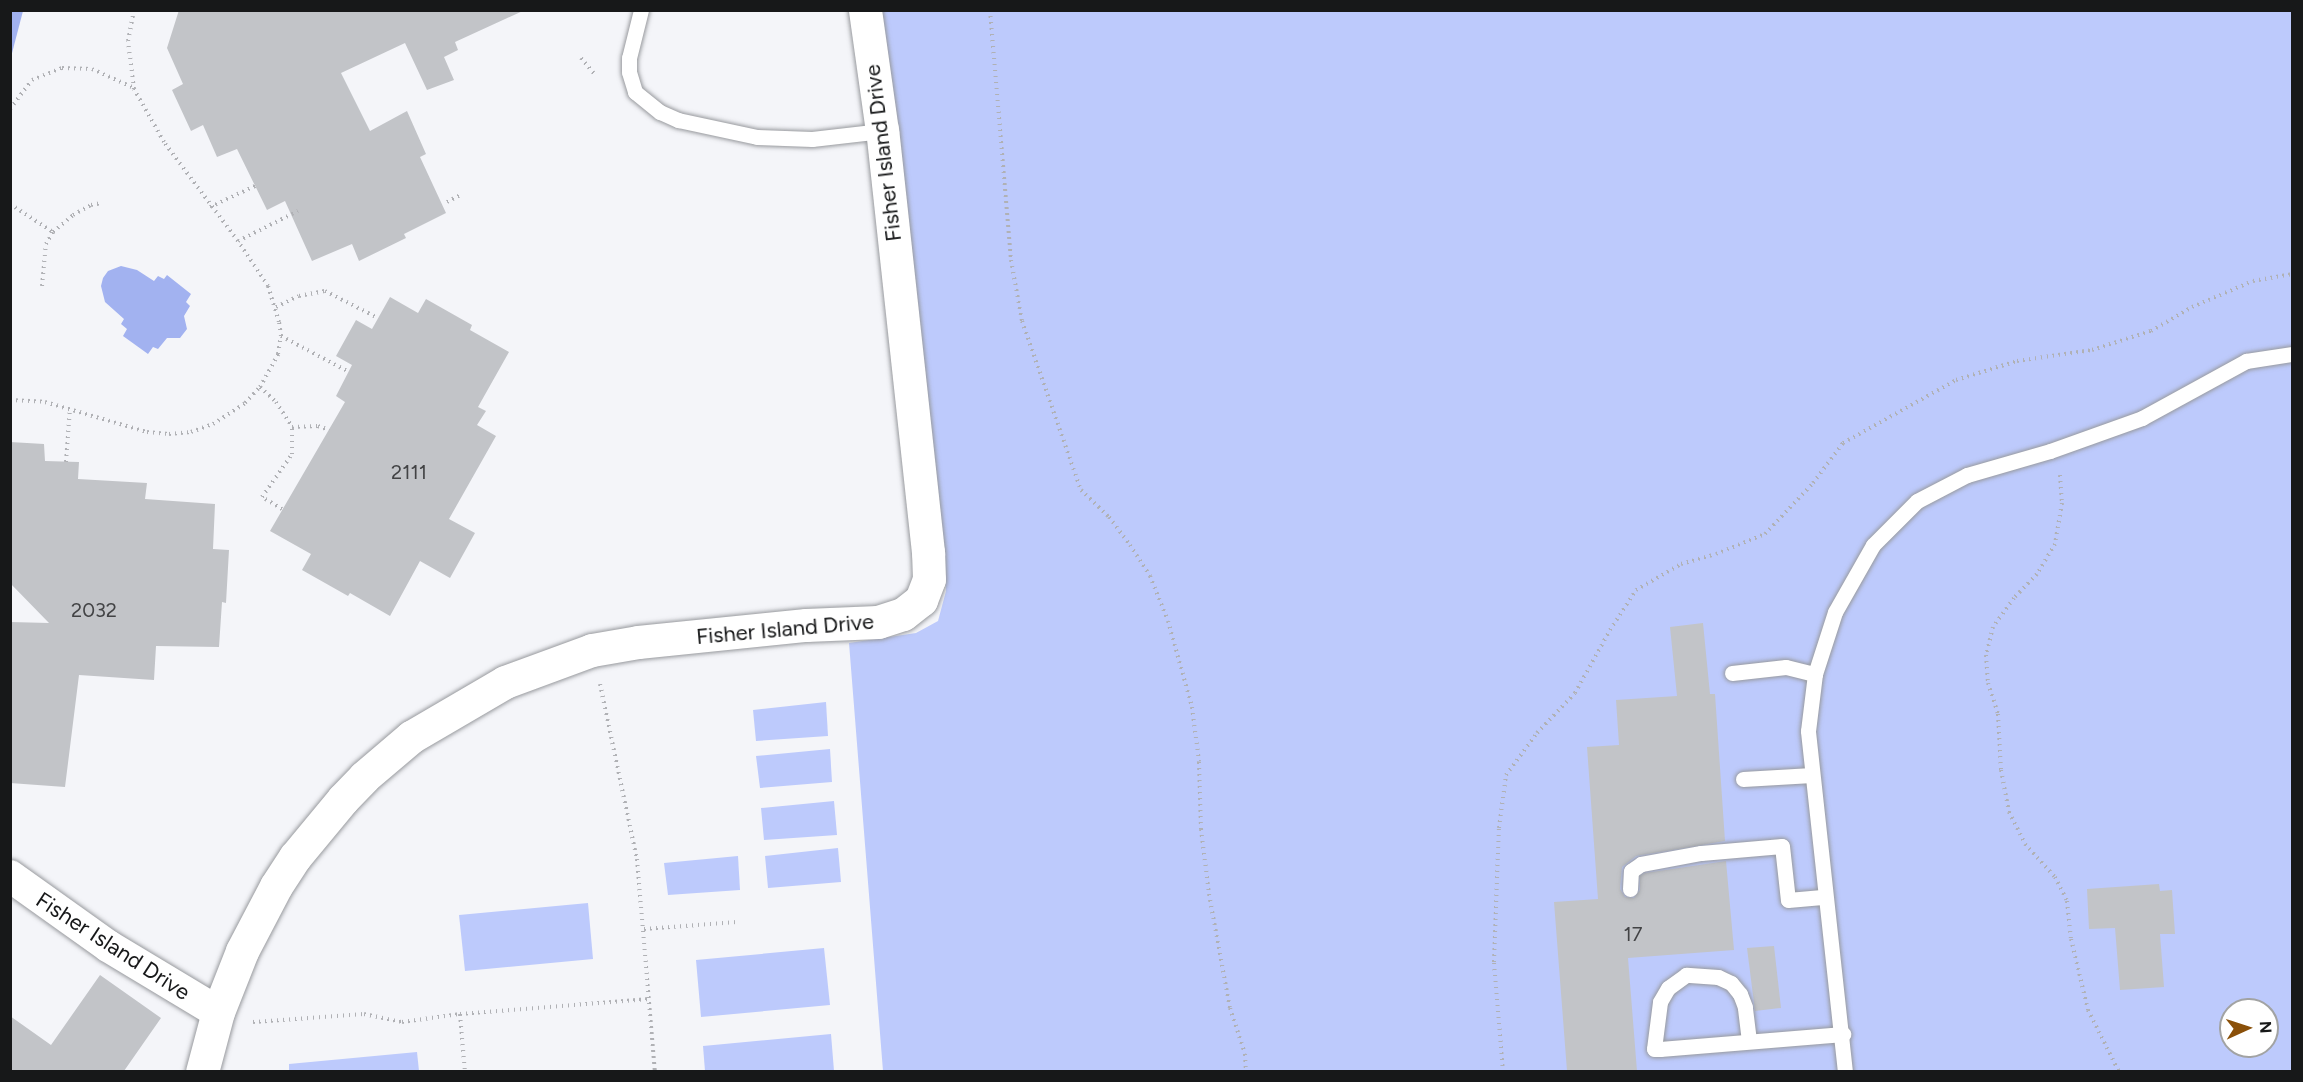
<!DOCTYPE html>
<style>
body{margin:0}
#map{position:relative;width:2303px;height:1082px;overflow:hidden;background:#f4f5f9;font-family:Figtree,sans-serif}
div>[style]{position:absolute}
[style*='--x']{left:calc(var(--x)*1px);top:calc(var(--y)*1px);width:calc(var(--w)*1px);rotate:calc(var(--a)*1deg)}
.green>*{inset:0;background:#bdcafc}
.water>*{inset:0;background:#a2b2f0}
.building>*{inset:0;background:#c2c4c8}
.path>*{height:4px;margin-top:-2px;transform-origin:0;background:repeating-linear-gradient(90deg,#b0b1b5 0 1.5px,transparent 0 6px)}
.roads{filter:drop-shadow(0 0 2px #989a9e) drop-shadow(0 0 2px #989a9e)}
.service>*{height:15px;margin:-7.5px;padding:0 7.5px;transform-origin:7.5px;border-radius:7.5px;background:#fff}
.minor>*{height:32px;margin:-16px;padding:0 16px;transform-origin:16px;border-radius:16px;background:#fff}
.tertiary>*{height:33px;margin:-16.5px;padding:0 16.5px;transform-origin:16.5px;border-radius:16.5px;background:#fff}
span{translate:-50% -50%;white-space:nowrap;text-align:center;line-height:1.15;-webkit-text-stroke:6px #fff;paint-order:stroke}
.number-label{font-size:20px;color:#424345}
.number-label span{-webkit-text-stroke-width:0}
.street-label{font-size:22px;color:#171819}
.frame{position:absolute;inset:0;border:12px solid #171819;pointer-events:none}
.north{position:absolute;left:2219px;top:998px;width:60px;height:60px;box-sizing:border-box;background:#fff;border:2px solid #a2a3a3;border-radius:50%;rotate:87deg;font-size:16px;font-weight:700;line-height:24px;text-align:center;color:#171819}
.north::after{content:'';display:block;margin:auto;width:21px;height:27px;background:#8a5009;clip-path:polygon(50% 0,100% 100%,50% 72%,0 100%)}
</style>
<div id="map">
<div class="green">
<i style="clip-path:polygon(evenodd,878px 11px,2292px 11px,2292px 1071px,883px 1071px,849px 643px,916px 633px,938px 621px,946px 591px,939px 503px,878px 11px,2231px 1010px,2267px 1010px,2267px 1046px,2231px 1046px,2231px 1010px)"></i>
<i style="clip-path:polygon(826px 702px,828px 736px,756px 741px,753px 710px)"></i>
<i style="clip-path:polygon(830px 749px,832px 782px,760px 788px,756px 756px)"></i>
<i style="clip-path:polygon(834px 801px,837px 835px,764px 840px,761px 808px)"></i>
<i style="clip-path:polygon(838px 848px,841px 882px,768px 888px,765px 856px)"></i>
<i style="clip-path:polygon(738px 856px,740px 890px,668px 895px,664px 863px)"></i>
<i style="clip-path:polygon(588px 903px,593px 959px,465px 971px,459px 915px)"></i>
<i style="clip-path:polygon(824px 948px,830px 1005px,701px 1017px,696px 960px)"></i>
<i style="clip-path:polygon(831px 1034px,834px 1071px,705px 1071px,703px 1046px)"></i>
<i style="clip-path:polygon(417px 1052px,419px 1071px,289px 1071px,289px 1064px)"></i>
</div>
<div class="water">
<i style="clip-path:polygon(11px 10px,23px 11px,11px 57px,10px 11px)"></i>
<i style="clip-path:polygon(121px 266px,137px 270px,154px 281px,158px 276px,164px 279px,167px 275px,191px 294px,186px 302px,190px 306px,184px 316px,187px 329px,180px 338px,167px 338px,158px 349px,153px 347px,148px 354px,123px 336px,127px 329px,121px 324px,124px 319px,105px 302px,101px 286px,103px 278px,108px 271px)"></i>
</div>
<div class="building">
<i style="clip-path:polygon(179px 10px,525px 10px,455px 42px,458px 50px,444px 57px,454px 80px,427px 90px,405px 43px,341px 73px,370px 131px,407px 111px,426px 154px,420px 157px,446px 213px,404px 234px,406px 238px,359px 261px,352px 244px,312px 261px,285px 201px,267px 210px,237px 149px,217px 157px,203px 125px,191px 131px,172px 90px,183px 84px,167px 48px)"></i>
<i style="clip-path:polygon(390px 297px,418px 313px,426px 299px,472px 325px,470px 330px,509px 352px,478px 407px,486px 411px,477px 425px,496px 436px,449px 519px,475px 533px,450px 578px,420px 561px,390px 616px,350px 593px,348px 596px,302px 570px,311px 554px,270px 531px,345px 402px,336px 396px,352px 365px,336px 356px,356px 320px,372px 329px)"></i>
<i style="clip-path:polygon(10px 442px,44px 444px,45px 461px,79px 462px,78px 479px,147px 483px,145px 499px,215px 504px,213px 549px,229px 550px,226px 603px,222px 602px,219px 647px,156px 646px,154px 680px,79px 675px,65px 787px,10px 783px,10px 622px,49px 623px,10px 583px)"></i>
<i style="clip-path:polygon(1703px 623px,1710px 694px,1715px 694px,1725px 841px,1636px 856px,1622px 867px,1620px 889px,1625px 897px,1634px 898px,1640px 890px,1640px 876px,1645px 873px,1726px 861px,1734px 950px,1628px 958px,1637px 1071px,1567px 1071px,1554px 902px,1598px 899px,1587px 747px,1619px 745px,1616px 700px,1677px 696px,1670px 627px)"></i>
<i style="clip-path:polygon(2159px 884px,2160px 891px,2172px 890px,2175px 934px,2160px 934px,2164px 987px,2120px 990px,2115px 928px,2089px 929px,2087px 889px)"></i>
<i style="clip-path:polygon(1774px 946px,1781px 1008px,1755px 1011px,1747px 948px)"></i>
<i style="clip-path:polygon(100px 975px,161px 1018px,124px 1071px,10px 1071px,10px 1016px,51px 1045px)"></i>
</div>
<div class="path">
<i style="--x:990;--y:10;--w:251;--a:85.2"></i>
<i style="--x:1011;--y:260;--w:62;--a:79.8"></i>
<i style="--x:1022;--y:321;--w:179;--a:70.8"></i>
<i style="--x:1081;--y:490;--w:39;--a:44"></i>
<i style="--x:1109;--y:517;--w:35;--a:53"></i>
<i style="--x:1130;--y:545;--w:37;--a:57"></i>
<i style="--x:1150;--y:576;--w:48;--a:68.2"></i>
<i style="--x:1168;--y:621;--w:89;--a:74.4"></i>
<i style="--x:1192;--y:707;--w:55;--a:82.7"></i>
<i style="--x:1199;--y:762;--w:67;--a:88.3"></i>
<i style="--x:1201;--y:829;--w:65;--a:83"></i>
<i style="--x:1209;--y:894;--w:116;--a:79.6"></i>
<i style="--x:1230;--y:1008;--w:48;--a:71.9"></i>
<i style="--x:1245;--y:1054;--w:18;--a:87"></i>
<i style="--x:581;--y:58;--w:23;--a:50"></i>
<i style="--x:10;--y:109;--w:36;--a:-53"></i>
<i style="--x:32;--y:80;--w:32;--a:-22"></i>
<i style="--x:62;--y:68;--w:30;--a:2"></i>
<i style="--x:92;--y:69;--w:46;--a:24.3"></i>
<i style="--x:447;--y:202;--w:15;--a:-28"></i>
<i style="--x:10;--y:204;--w:51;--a:33.1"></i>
<i style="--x:53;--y:232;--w:26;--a:-40"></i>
<i style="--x:73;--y:215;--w:21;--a:-29"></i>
<i style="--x:91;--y:205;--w:11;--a:-10"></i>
<i style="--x:210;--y:207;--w:50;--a:-25"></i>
<i style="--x:238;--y:241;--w:67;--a:-26.6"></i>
<i style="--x:42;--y:286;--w:42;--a:-84.6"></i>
<i style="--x:46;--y:244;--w:14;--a:-60"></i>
<i style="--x:276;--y:307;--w:25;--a:-26"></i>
<i style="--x:299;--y:296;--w:26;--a:-11"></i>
<i style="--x:325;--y:291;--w:59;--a:27"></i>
<i style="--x:281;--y:336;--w:77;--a:27.9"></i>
<i style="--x:260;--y:387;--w:22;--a:43"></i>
<i style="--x:276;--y:402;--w:30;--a:57"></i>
<i style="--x:292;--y:427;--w:26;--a:-2"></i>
<i style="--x:318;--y:426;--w:12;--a:20"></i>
<i style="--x:10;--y:400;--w:35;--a:3"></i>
<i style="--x:45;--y:402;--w:106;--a:16.4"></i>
<i style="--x:147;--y:432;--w:22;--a:5"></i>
<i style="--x:169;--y:434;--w:22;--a:-5"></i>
<i style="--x:191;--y:432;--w:23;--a:-20"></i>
<i style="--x:213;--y:424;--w:38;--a:-33"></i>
<i style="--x:245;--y:403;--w:22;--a:-47"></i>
<i style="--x:260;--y:387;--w:38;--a:-61"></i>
<i style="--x:278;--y:354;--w:18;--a:-81"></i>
<i style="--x:281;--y:336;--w:14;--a:-98"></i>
<i style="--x:279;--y:322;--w:38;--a:-107"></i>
<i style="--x:268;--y:286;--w:54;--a:-123.7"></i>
<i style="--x:238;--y:241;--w:124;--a:-126.8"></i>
<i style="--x:164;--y:142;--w:61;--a:-119.5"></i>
<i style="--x:134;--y:89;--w:48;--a:-97.1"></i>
<i style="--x:128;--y:41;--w:32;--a:-79"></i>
<i style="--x:66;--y:462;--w:53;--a:-85.7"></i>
<i style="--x:2060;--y:475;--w:28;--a:86"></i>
<i style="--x:2062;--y:503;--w:42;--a:99.7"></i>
<i style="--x:2055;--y:544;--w:35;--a:121"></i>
<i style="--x:2037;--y:574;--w:33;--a:134"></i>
<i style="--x:2014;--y:598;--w:36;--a:126"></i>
<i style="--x:1993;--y:627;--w:29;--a:104"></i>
<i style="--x:1986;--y:655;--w:28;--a:86"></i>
<i style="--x:1988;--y:683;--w:33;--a:72"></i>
<i style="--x:1998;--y:714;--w:56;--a:86.9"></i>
<i style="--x:2001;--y:770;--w:43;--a:79.2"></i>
<i style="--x:2009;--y:812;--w:36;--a:63"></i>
<i style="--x:2025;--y:844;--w:45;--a:47.7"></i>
<i style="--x:2055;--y:877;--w:27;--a:63"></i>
<i style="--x:2067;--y:901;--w:38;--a:84"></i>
<i style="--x:2071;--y:939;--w:73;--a:76.5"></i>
<i style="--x:2088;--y:1010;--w:69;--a:63.4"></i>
<i style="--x:282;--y:509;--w:23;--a:-149"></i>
<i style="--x:262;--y:497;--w:52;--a:-55.1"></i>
<i style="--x:292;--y:454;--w:27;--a:-90"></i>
<i style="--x:600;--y:684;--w:179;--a:78.1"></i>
<i style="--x:637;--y:859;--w:214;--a:85.2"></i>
<i style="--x:644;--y:929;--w:93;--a:-4.3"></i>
<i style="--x:460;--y:1014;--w:190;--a:-4.5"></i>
<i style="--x:253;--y:1022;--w:111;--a:-4.1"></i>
<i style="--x:364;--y:1014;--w:39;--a:12"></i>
<i style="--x:402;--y:1022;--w:59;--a:-7.9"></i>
<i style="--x:460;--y:1014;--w:58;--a:85.1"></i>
<i style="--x:1503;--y:1072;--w:110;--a:-94.7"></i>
<i style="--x:1494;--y:962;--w:134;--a:-87.9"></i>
<i style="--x:1499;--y:828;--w:53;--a:-82.5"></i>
<i style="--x:1506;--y:775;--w:52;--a:-53.6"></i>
<i style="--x:1537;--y:733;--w:55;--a:-46.5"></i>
<i style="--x:1575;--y:693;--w:72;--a:-60.9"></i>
<i style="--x:1610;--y:630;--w:48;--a:-57"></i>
<i style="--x:1636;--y:590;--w:52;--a:-30"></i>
<i style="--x:1681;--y:564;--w:36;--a:-16"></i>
<i style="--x:1716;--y:554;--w:53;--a:-22.2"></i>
<i style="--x:1765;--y:534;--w:70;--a:-46.7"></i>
<i style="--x:1813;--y:483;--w:50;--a:-53.1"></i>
<i style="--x:1843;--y:443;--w:129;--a:-29.1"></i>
<i style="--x:1956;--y:380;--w:64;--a:-17.3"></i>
<i style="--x:2017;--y:361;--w:76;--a:-8.3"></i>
<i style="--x:2092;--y:350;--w:62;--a:-17.9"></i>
<i style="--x:2151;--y:331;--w:48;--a:-30.3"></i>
<i style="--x:2192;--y:307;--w:66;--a:-23.1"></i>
<i style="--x:2253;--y:281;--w:40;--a:-10"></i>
</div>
<div class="roads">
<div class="service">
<i style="--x:641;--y:10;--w:49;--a:104"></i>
<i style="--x:629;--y:58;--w:14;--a:90"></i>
<i style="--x:629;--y:72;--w:21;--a:73"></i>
<i style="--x:635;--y:92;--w:32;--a:39"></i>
<i style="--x:660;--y:112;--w:20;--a:24"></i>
<i style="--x:678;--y:120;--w:81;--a:12.1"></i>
<i style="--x:757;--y:137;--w:55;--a:2.1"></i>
<i style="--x:812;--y:139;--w:70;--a:-6.5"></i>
<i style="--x:1732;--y:673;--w:54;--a:-6.3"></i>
<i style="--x:1786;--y:667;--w:30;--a:14"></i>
<i style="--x:1743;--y:779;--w:69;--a:-3.3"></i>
<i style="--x:1630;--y:889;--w:18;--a:-87"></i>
<i style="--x:1631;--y:871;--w:12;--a:-35"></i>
<i style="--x:1641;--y:864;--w:61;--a:-10.4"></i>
<i style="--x:1701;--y:853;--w:81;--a:-4.9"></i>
<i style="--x:1782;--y:846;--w:54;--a:83.7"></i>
<i style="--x:1788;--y:900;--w:37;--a:-5"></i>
<i style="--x:1749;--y:1041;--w:34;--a:-97"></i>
<i style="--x:1745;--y:1007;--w:14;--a:-111"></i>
<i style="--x:1740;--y:994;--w:14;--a:-129"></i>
<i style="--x:1731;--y:983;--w:14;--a:-155"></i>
<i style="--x:1718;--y:977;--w:32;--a:-176"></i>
<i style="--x:1686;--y:975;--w:22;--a:144"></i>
<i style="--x:1668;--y:988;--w:16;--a:120"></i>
<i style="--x:1660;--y:1002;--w:47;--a:97.3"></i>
<i style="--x:1654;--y:1049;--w:6;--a:0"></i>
<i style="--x:1660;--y:1049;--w:184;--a:-4.7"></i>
<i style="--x:1845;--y:1072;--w:343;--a:-96.2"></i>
<i style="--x:1808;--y:731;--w:57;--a:-83"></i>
<i style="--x:1815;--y:674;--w:65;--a:-72.1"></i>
<i style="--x:1835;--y:612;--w:77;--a:-60.4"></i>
<i style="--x:1873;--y:545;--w:62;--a:-45"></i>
<i style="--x:1917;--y:501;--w:56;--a:-27.5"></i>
<i style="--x:1967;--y:475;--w:86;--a:-16.1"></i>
<i style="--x:2050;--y:451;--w:98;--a:-19.7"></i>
<i style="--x:2142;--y:418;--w:119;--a:-28.7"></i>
<i style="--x:2246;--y:361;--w:47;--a:-8.7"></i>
</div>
<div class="minor">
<i style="--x:10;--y:876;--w:120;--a:35.5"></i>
<i style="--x:108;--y:946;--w:128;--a:31"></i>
</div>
<div class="tertiary">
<i style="--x:202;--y:1072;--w:62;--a:-75.1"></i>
<i style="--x:218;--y:1012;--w:66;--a:-68.5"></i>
<i style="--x:242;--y:951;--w:73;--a:-62.4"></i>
<i style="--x:276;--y:886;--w:35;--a:-57"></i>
<i style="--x:295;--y:857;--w:75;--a:-50.4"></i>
<i style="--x:343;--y:799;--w:30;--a:-46"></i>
<i style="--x:364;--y:777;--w:62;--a:-40.4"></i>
<i style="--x:411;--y:737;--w:109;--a:-30.3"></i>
<i style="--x:505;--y:682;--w:93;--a:-20.2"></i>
<i style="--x:592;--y:650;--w:47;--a:-9.9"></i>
<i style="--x:638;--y:642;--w:169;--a:-5.8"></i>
<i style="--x:806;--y:625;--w:72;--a:-2.4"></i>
<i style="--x:878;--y:622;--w:26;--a:-18"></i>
<i style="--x:903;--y:614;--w:23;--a:-38"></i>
<i style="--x:921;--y:600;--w:22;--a:-69"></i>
<i style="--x:929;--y:579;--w:27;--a:-92"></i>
<i style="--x:928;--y:552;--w:424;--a:-96.2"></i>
<i style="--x:882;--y:131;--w:122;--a:-98"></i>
</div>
</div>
<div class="number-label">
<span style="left:409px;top:472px">2111</span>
<span style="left:94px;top:610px">2032</span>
<span style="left:1633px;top:934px">17</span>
</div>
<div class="street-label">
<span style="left:883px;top:153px;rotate:-97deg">Fisher Island Drive</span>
<span style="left:785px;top:629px;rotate:-5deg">Fisher Island Drive</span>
<span style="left:113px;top:946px;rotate:33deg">Fisher Island Drive</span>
</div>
<div class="frame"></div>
<div class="north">N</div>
</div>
